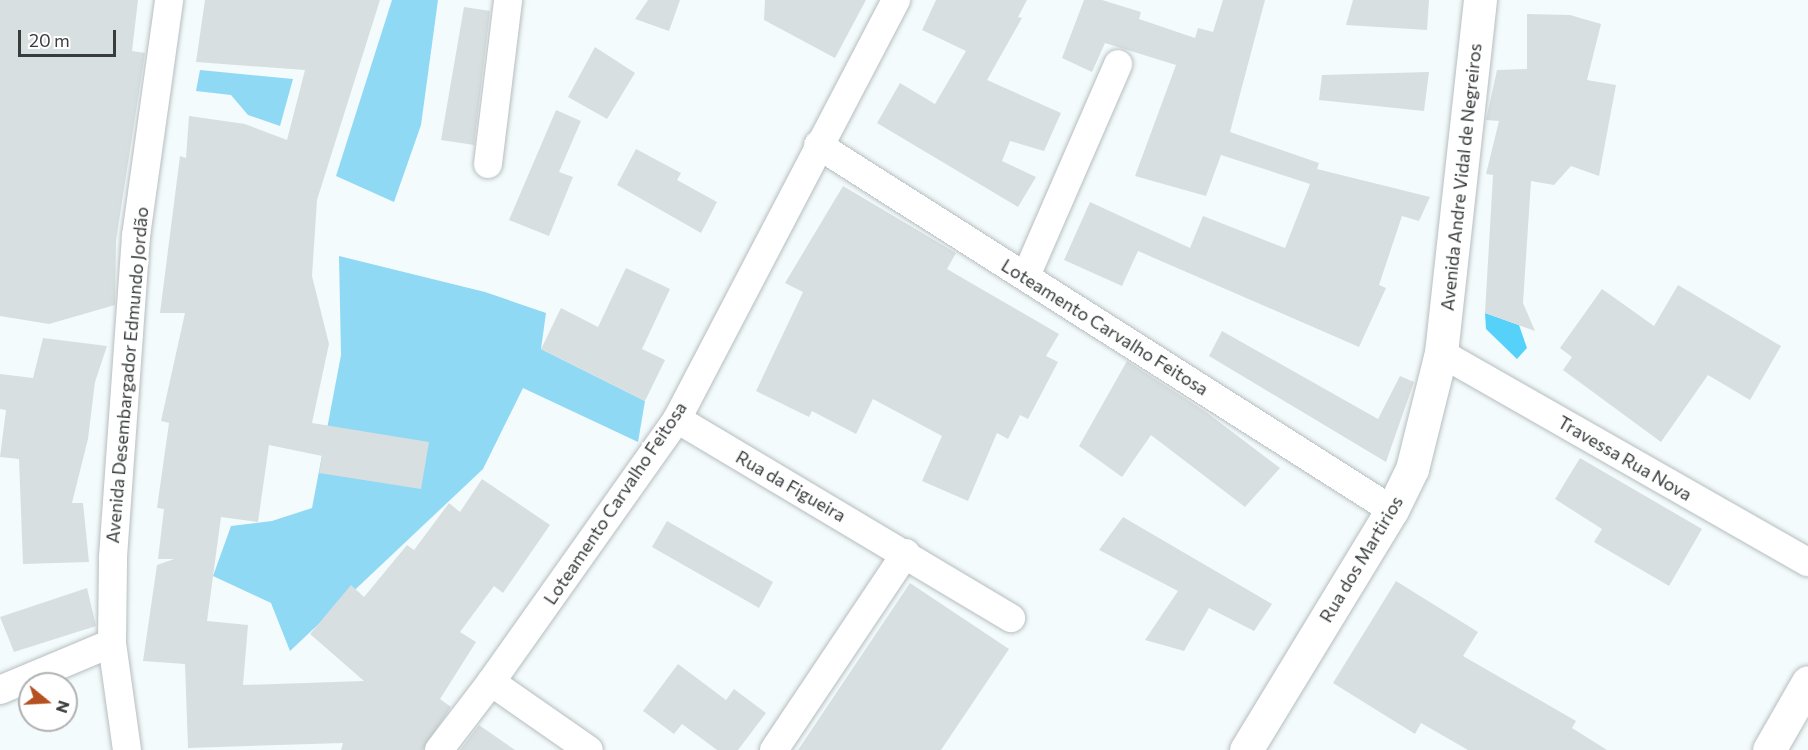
<!DOCTYPE html>
<meta charset="utf-8">
<style>
body{margin:0}
#map{position:relative;width:1808px;height:750px;overflow:hidden;background:#f4fbfd;font-family:Commissioner,sans-serif}
div>[style]{position:absolute}
[style*='--x']{left:calc(var(--x)*1px);top:calc(var(--y)*1px);width:calc(var(--w)*1px);rotate:calc(var(--a)*1deg)}
.green>*{inset:0;background:#8fd9f4}
.water>*{inset:0;background:#56d1fa}
.building>*{inset:0;background:#d8dfe1}
.roads{filter:drop-shadow(0 0 2px #b6bdbf) drop-shadow(0 0 2px #b6bdbf)}
.minor>*{height:28px;margin:-14px;padding:0 14px;transform-origin:14px;border-radius:14px;background:#fff}
.tertiary>*{height:33px;margin:-16.5px;padding:0 16.5px;transform-origin:16.5px;border-radius:16.5px;background:#fff}
span{translate:-50% -50%;white-space:nowrap;text-align:center;line-height:1.15;-webkit-text-stroke:4.5px #fff;paint-order:stroke}
.street-label{font-size:18px;color:#393c3d}
.north{position:absolute;left:18px;top:672px;width:60px;height:60px;box-sizing:border-box;background:#fff;border:2px solid #b0b1b1;border-radius:50%;rotate:108deg;font-size:16px;font-weight:700;line-height:24px;text-align:center;color:#393c3d}
.north::after{content:'';display:block;margin:auto;width:21px;height:27px;background:#b55021;clip-path:polygon(50% 0,100% 100%,50% 72%,0 100%)}
.scale{position:absolute;left:18px;top:30px;width:98px;height:27px;box-sizing:border-box;border:3px solid #393c3d;border-top:0;padding-left:8px;font-size:18px;line-height:21px;white-space:nowrap;color:#393c3d;-webkit-text-stroke:4px #fff;paint-order:stroke}
</style>
<div id="map">
<div class="green">
<i style="clip-path:polygon(392px 0,438px 0,421px 125px,394px 202px,336px 176px)"></i>
<i style="clip-path:polygon(200px 70px,293px 79px,280px 126px,248px 115px,231px 95px,196px 91px)"></i>
<i style="clip-path:polygon(339px 256px,485px 292px,546px 313px,541px 349px,645px 401px,638px 442px,523px 388px,483px 469px,290px 651px,271px 603px,213px 576px,231px 526px,272px 521px,312px 508px,341px 355px)"></i>
</div>
<div class="water">
<i style="clip-path:polygon(1485px 313px,1519px 325px,1527px 348px,1517px 359px,1486px 329px)"></i>
</div>
<div class="building">
<i style="clip-path:polygon(0 0,138px 0,132px 51px,145px 53px,116px 241px,115px 305px,49px 324px,0 316px)"></i>
<i style="clip-path:polygon(205px 0,380px 0,317px 200px,312px 276px,329px 344px,312px 423px,429px 442px,421px 489px,319px 473px,322px 456px,269px 445px,258px 522px,221px 517px,207px 621px,248px 625px,243px 685px,364px 681px,310px 634px,351px 585px,364px 597px,407px 545px,414px 550px,449px 503px,460px 512px,482px 479px,550px 525px,503px 593px,494px 586px,460px 632px,476px 642px,440px 699px,451px 707px,423px 750px,341px 750px,343px 743px,188px 748px,185px 664px,143px 661px,157px 565px,174px 559px,158px 559px,164px 509px,157px 508px,169px 423px,161px 421px,185px 313px,160px 313px,180px 156px,186px 158px,189px 116px,245px 124px,287px 140px,305px 70px,196px 62px)"></i>
<i style="clip-path:polygon(648px 0,680px 0,669px 31px,635px 19px)"></i>
<i style="clip-path:polygon(765px 0,866px 0,835px 58px,764px 20px)"></i>
<i style="clip-path:polygon(936px 0,1027px 0,1018px 17px,1022px 18px,987px 80px,1061px 113px,1044px 151px,1010px 141px,1002px 161px,1036px 177px,1018px 207px,877px 123px,900px 83px,935px 104px,966px 51px,922px 30px)"></i>
<i style="clip-path:polygon(1084px 0,1102px 0,1141px 12px,1139px 19px,1195px 38px,1198px 28px,1213px 32px,1223px 0,1265px 0,1230px 132px,1319px 163px,1317px 169px,1430px 197px,1419px 221px,1402px 216px,1379px 285px,1386px 288px,1359px 347px,1138px 251px,1122px 286px,1064px 260px,1090px 202px,1190px 248px,1203px 216px,1285px 248px,1310px 184px,1221px 155px,1206px 196px,1135px 176px,1176px 65px,1105px 43px,1092px 72px,1062px 58px)"></i>
<i style="clip-path:polygon(1353px 0,1429px 0,1427px 30px,1346px 25px)"></i>
<i style="clip-path:polygon(464px 7px,490px 11px,474px 145px,441px 140px)"></i>
<i style="clip-path:polygon(1527px 14px,1570px 15px,1601px 24px,1587px 80px,1616px 85px,1599px 176px,1571px 166px,1554px 185px,1531px 181px,1523px 303px,1535px 331px,1485px 313px,1493px 175px,1486px 174px,1499px 121px,1486px 120px,1497px 70px,1527px 69px)"></i>
<i style="clip-path:polygon(595px 47px,635px 73px,607px 119px,568px 97px)"></i>
<i style="clip-path:polygon(1429px 72px,1424px 111px,1319px 100px,1322px 75px)"></i>
<i style="clip-path:polygon(556px 110px,581px 121px,559px 172px,573px 177px,549px 236px,509px 220px)"></i>
<i style="clip-path:polygon(636px 149px,681px 173px,677px 180px,717px 202px,701px 233px,617px 185px)"></i>
<i style="clip-path:polygon(843px 186px,956px 253px,947px 269px,1059px 334px,1046px 356px,1058px 362px,1028px 419px,1020px 415px,1008px 439px,997px 433px,968px 501px,922px 481px,942px 436px,873px 399px,856px 434px,812px 411px,809px 417px,756px 391px,803px 292px,785px 283px)"></i>
<i style="clip-path:polygon(626px 268px,670px 289px,642px 349px,665px 360px,645px 401px,541px 349px,561px 308px,598px 327px)"></i>
<i style="clip-path:polygon(1678px 285px,1781px 346px,1750px 400px,1708px 375px,1661px 442px,1563px 370px,1572px 357px,1560px 348px,1602px 289px,1654px 326px)"></i>
<i style="clip-path:polygon(1222px 331px,1378px 419px,1400px 376px,1414px 382px,1386px 462px,1209px 356px)"></i>
<i style="clip-path:polygon(43px 338px,107px 346px,95px 382px,88px 439px,72px 503px,83px 503px,89px 562px,23px 564px,19px 459px,0 457px,6px 410px,0 409px,0 374px,33px 378px)"></i>
<i style="clip-path:polygon(1127px 361px,1206px 412px,1280px 468px,1245px 507px,1151px 435px,1122px 477px,1079px 446px)"></i>
<i style="clip-path:polygon(1580px 458px,1702px 529px,1669px 586px,1594px 542px,1602px 529px,1555px 499px)"></i>
<i style="clip-path:polygon(1123px 517px,1272px 604px,1254px 631px,1209px 608px,1184px 651px,1145px 640px,1178px 591px,1099px 550px)"></i>
<i style="clip-path:polygon(667px 521px,773px 582px,759px 608px,652px 547px)"></i>
<i style="clip-path:polygon(1396px 581px,1478px 632px,1463px 656px,1576px 721px,1572px 728px,1607px 750px,1468px 750px,1421px 723px,1415px 734px,1333px 683px)"></i>
<i style="clip-path:polygon(910px 583px,1009px 649px,941px 750px,798px 750px)"></i>
<i style="clip-path:polygon(87px 588px,96px 626px,14px 652px,0 617px)"></i>
<i style="clip-path:polygon(678px 664px,726px 700px,734px 689px,766px 713px,738px 750px,717px 750px,682px 724px,674px 734px,643px 711px)"></i>
<i style="clip-path:polygon(479px 725px,515px 750px,460px 750px)"></i>
</div>
<div class="roads">
<div class="minor">
<i style="--x:818;--y:145;--w:680;--a:32.45"></i>
<i style="--x:488;--y:164;--w:165;--a:-83"></i>
<i style="--x:1026;--y:276;--w:231;--a:-66.5"></i>
<i style="--x:1441;--y:353;--w:422;--a:29.7"></i>
<i style="--x:677;--y:419;--w:389;--a:30.8"></i>
<i style="--x:491;--y:682;--w:119;--a:34.8"></i>
<i style="--x:0;--y:690;--w:121;--a:-22.8"></i>
<i style="--x:127;--y:750;--w:108;--a:-98"></i>
<i style="--x:112;--y:643;--w:86;--a:-89.3"></i>
<i style="--x:113;--y:557;--w:322;--a:-85.9"></i>
<i style="--x:136;--y:236;--w:238;--a:-82"></i>
<i style="--x:439;--y:750;--w:86;--a:-52.6"></i>
<i style="--x:491;--y:682;--w:322;--a:-54.7"></i>
<i style="--x:677;--y:419;--w:473;--a:-62.4"></i>
<i style="--x:774;--y:750;--w:237;--a:-56.2"></i>
</div>
<div class="tertiary">
<i style="--x:1246;--y:750;--w:281;--a:-58.7"></i>
<i style="--x:1392;--y:510;--w:46;--a:-64"></i>
<i style="--x:1412;--y:469;--w:120;--a:-76"></i>
<i style="--x:1441;--y:353;--w:355;--a:-83.7"></i>
<i style="--x:1769;--y:750;--w:78;--a:-60.2"></i>
</div>
</div>
<div class="street-label">
<span style="left:1461px;top:177px;rotate:-84deg">Avenida Andre Vidal de Negreiros</span>
<span style="left:1105px;top:327px;rotate:32deg">Loteamento Carvalho Feitosa</span>
<span style="left:127px;top:375px;rotate:-85deg">Avenida Desembargador Edmundo Jordão</span>
<span style="left:1625px;top:458px;rotate:30deg">Travessa Rua Nova</span>
<span style="left:791px;top:486px;rotate:30deg">Rua da Figueira</span>
<span style="left:615px;top:503px;rotate:-56deg">Loteamento Carvalho Feitosa</span>
<span style="left:1361px;top:559px;rotate:-59deg">Rua dos Martirios</span>
</div>
<div class="north">N</div>
<div class="scale">20 m</div>
</div>
